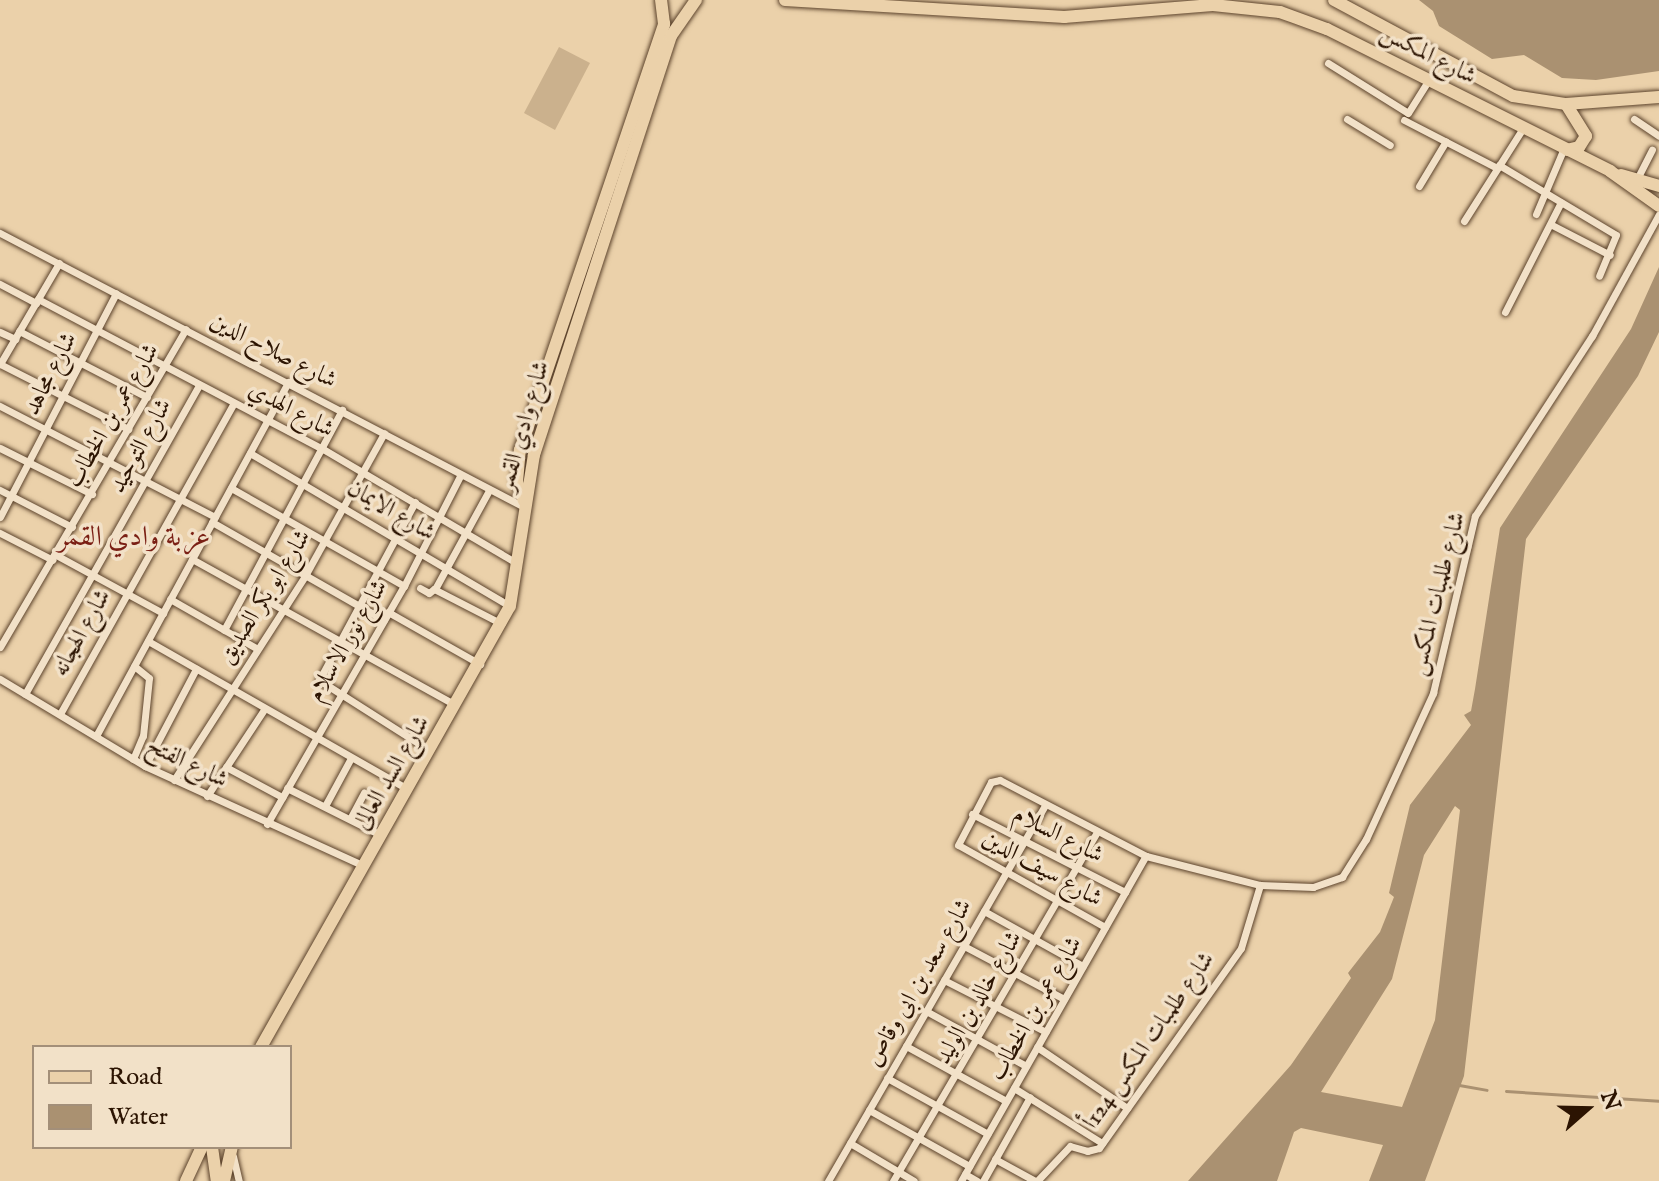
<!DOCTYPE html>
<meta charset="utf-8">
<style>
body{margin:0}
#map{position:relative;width:1659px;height:1181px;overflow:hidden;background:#ebd1aa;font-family:"IM FELL English",Amiri,serif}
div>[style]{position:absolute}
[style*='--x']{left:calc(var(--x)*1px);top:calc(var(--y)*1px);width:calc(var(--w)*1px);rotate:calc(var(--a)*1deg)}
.green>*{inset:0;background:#cbb18d}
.water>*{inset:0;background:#aa9171}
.stream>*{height:3px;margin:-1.5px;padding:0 1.5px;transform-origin:1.5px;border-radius:1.5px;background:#aa9171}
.roads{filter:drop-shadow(0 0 2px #5c432c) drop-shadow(0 0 2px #5c432c)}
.minor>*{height:7px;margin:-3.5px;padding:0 3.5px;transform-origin:3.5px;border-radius:3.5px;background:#f2e1c8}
.primary>*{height:12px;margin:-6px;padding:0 6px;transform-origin:6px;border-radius:6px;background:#ebd1aa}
span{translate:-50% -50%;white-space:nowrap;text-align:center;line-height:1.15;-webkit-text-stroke:7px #f2e1c8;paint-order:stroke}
.street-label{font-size:24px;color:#2c1402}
.quarter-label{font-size:28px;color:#7a1f14}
.legend{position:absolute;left:32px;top:1045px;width:260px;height:104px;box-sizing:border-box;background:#f2e1c8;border:2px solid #a38f79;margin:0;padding:10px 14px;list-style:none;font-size:24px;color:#2c1402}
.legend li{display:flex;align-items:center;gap:16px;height:40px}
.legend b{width:40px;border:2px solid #a38f79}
.north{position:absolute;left:1547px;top:1069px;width:80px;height:80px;-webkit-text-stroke:6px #f2e1c8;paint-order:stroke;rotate:70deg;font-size:22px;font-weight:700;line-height:32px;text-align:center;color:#2c1402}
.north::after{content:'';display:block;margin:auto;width:28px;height:36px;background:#2c1402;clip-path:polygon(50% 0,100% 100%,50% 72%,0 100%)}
</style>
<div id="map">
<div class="green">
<i style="clip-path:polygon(559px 47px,590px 63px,555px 130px,524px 113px)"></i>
</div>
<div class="water">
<i style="clip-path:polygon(1419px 0,1659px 0,1659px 71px,1596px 80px,1562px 78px,1524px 55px,1492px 59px,1439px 26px,1433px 11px)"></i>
<i style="clip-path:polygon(evenodd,1659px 267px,1659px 332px,1638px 376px,1526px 539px,1464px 1076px,1425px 1181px,1369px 1181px,1383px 1145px,1301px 1128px,1294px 1132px,1277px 1181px,1188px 1181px,1291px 1065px,1351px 978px,1348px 973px,1380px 932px,1394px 897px,1389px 893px,1410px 805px,1471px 725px,1464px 715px,1471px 711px,1475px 689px,1500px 528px,1631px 329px,1659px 267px,1455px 806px,1460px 810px,1435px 1020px,1402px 1107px,1321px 1092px,1392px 979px,1424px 855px,1455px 806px)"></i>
</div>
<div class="stream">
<i style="--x:1459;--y:1085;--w:28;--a:10"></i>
<i style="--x:1506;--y:1091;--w:153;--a:3.7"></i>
</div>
<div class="roads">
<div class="minor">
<i style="--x:1328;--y:63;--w:94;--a:32"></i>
<i style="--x:1408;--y:113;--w:40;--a:-58"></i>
<i style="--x:1347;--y:119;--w:50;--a:31.2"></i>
<i style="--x:1634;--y:119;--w:30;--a:34"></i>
<i style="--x:1404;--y:120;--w:105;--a:27.3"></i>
<i style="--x:1499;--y:165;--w:136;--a:30.9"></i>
<i style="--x:1616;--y:235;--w:44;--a:112.5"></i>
<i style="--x:1637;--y:179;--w:33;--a:-63"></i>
<i style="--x:1419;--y:186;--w:52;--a:-59"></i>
<i style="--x:1536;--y:214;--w:72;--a:-67"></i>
<i style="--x:1464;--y:221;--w:110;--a:-57.6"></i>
<i style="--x:1552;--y:225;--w:65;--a:27.3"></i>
<i style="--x:0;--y:233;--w:594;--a:27.6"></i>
<i style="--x:0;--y:284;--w:41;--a:27.8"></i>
<i style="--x:38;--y:299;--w:322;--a:27.8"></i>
<i style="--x:323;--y:449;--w:226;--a:30.5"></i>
<i style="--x:1505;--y:312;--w:123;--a:-63"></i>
<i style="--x:19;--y:331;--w:144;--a:27.3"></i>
<i style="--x:0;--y:332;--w:17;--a:25"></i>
<i style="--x:0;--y:364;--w:144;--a:26.9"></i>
<i style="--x:0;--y:364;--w:117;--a:-59.7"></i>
<i style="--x:0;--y:406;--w:242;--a:27.3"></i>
<i style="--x:0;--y:448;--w:103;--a:26.6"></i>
<i style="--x:250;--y:453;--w:302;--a:30.5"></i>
<i style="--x:231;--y:488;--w:199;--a:29.5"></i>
<i style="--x:0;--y:490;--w:81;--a:27.2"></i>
<i style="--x:415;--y:502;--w:202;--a:118.3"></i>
<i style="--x:319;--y:680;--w:130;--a:32.5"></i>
<i style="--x:0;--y:517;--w:252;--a:-62.6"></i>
<i style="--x:212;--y:522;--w:198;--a:29.7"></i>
<i style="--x:0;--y:533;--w:59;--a:27"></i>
<i style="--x:56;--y:555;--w:122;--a:28.5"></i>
<i style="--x:192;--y:559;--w:301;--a:29"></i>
<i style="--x:420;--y:588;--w:10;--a:29"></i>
<i style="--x:429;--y:593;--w:6;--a:-39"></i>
<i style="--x:434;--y:589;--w:76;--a:27.2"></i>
<i style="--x:435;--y:589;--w:111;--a:-61.3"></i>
<i style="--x:170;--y:599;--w:99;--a:29.7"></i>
<i style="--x:388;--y:612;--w:106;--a:29.5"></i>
<i style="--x:224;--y:630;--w:250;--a:-61.8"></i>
<i style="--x:148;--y:641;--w:298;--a:29.7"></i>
<i style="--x:0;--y:647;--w:368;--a:-59.7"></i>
<i style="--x:0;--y:679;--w:169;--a:31"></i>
<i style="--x:145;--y:766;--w:241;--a:24.5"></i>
<i style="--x:25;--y:694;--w:355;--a:-60.6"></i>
<i style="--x:60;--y:714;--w:356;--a:-60.8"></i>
<i style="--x:96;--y:736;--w:403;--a:-61.5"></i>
<i style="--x:133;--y:759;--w:25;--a:-67"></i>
<i style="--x:143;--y:736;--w:58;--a:-84.1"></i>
<i style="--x:149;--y:678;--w:19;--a:-141"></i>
<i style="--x:145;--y:766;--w:110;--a:-62.3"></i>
<i style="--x:226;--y:767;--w:64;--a:28.2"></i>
<i style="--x:174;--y:780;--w:245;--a:-57.3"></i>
<i style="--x:306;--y:574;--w:161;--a:-61"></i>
<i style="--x:287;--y:788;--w:105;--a:26.6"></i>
<i style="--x:207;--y:796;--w:105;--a:-56.6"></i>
<i style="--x:325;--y:806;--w:55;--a:-61.6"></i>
<i style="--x:972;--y:814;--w:172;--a:27"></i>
<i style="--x:350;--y:819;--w:30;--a:-62"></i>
<i style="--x:267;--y:824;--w:275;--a:-60.1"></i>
<i style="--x:404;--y:586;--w:123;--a:-63"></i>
<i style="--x:984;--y:911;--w:113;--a:29.1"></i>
<i style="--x:1105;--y:927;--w:168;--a:-150.8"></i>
<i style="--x:958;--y:845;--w:71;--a:-62.4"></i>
<i style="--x:991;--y:782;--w:9;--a:-13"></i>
<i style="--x:1000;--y:780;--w:165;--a:27.5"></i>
<i style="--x:1146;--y:856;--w:118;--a:14.3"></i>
<i style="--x:1260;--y:885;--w:53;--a:2.2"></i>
<i style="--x:1313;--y:887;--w:31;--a:-19"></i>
<i style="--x:1342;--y:877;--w:45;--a:-57.7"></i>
<i style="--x:1366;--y:839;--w:161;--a:-65.3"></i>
<i style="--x:1433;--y:693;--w:182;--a:-76.7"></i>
<i style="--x:1475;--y:516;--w:215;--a:-57"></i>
<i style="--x:1592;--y:336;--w:139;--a:-61.2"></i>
<i style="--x:964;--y:946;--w:113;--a:27.9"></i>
<i style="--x:944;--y:980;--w:114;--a:27"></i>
<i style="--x:926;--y:1011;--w:114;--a:28.8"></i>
<i style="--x:906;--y:1046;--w:114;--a:28.8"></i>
<i style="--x:1037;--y:1047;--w:109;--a:34.1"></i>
<i style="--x:887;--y:1078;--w:115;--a:29"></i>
<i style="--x:1014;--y:1088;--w:104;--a:32"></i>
<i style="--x:869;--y:1110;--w:115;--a:29.2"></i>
<i style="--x:850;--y:1143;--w:74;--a:30.7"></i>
<i style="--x:233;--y:1156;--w:26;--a:77"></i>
<i style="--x:995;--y:1159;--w:46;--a:28.8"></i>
<i style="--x:965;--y:1174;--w:14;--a:30"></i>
<i style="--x:828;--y:1181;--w:434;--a:-60"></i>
<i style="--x:893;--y:1181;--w:404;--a:-59.7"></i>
<i style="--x:961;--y:1181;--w:374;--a:-60.4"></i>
<i style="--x:983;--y:1181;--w:96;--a:-60.8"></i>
<i style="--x:1037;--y:1181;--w:48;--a:-46.7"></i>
<i style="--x:1070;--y:1146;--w:18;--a:16"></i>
<i style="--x:1087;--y:1151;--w:12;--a:-14"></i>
<i style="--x:1099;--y:1148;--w:245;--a:-54.6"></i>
<i style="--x:1241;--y:948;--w:66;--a:-73.2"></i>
</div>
<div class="primary">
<i style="--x:785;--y:0;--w:280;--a:3.5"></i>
<i style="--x:1064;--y:17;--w:149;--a:-4.6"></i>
<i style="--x:1213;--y:5;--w:67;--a:6"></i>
<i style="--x:1280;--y:12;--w:50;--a:19.9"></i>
<i style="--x:1327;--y:29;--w:317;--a:26.6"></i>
<i style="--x:1610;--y:171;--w:60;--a:35.5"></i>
<i style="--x:1334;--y:0;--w:203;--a:28.2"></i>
<i style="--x:1513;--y:96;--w:54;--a:8.6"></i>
<i style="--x:1566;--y:104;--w:93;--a:-4.3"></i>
<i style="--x:1566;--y:104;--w:38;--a:58"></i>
<i style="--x:1586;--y:136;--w:13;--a:122"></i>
<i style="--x:1579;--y:147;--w:12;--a:166"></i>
<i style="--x:1621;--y:175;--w:40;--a:16"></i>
<i style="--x:524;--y:501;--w:20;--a:-110"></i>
<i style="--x:517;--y:482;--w:32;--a:-85"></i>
<i style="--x:520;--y:450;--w:450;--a:-71.3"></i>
<i style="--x:664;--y:24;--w:24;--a:-97"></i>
<i style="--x:261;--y:1047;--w:506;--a:-60.55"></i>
<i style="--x:510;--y:606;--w:153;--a:-81"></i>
<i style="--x:534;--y:455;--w:441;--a:-71.9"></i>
<i style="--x:671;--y:36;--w:44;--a:-55.2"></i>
<i style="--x:212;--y:1147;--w:34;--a:82"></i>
<i style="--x:186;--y:1181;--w:38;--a:-65"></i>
<i style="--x:224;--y:1181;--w:35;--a:-77"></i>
</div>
</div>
<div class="street-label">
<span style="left:1428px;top:55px;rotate:27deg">شارع المكس</span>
<span style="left:273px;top:351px;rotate:27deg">شارع صلاح الدين</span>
<span style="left:51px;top:374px;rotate:-63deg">شارع مجاهد</span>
<span style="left:291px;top:410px;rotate:28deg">شارع الهدي</span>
<span style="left:113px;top:416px;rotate:-60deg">شارع عمر بن الخطاب</span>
<span style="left:524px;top:426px;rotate:-74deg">شارع وادي القمر</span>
<span style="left:141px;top:446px;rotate:-61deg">شارع التوحيد</span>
<span style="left:391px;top:511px;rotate:30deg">شارع الايمان</span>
<span style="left:1438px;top:594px;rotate:-76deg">شارع طلمبات المكس</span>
<span style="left:265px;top:597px;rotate:-58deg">شارع ابو بكر الصديق</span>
<span style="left:82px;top:633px;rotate:-61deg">شارع الهجانه</span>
<span style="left:348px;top:641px;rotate:-60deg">شارع نور الاسلام</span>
<span style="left:187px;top:763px;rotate:26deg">شارع الفتح</span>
<span style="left:392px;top:773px;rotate:-60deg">شارع السد العالى</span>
<span style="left:1058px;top:835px;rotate:27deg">شارع السلام</span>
<span style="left:1042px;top:869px;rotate:29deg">شارع سيف الدين</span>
<span style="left:919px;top:983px;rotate:-60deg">شارع سعد بن ابى وقاص</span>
<span style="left:979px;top:998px;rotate:-60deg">شارع خالد بن الوليد</span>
<span style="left:1036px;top:1009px;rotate:-60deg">شارع عمر بن الخطاب</span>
<span style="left:1149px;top:1041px;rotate:-55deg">شارع طلمبات المكس 124أ</span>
</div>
<div class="quarter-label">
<span style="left:134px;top:538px">عزبة وادي القمر</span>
</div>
<ul class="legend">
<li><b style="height:10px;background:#ebd1aa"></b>Road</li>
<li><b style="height:22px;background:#aa9171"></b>Water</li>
</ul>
<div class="north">N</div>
</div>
